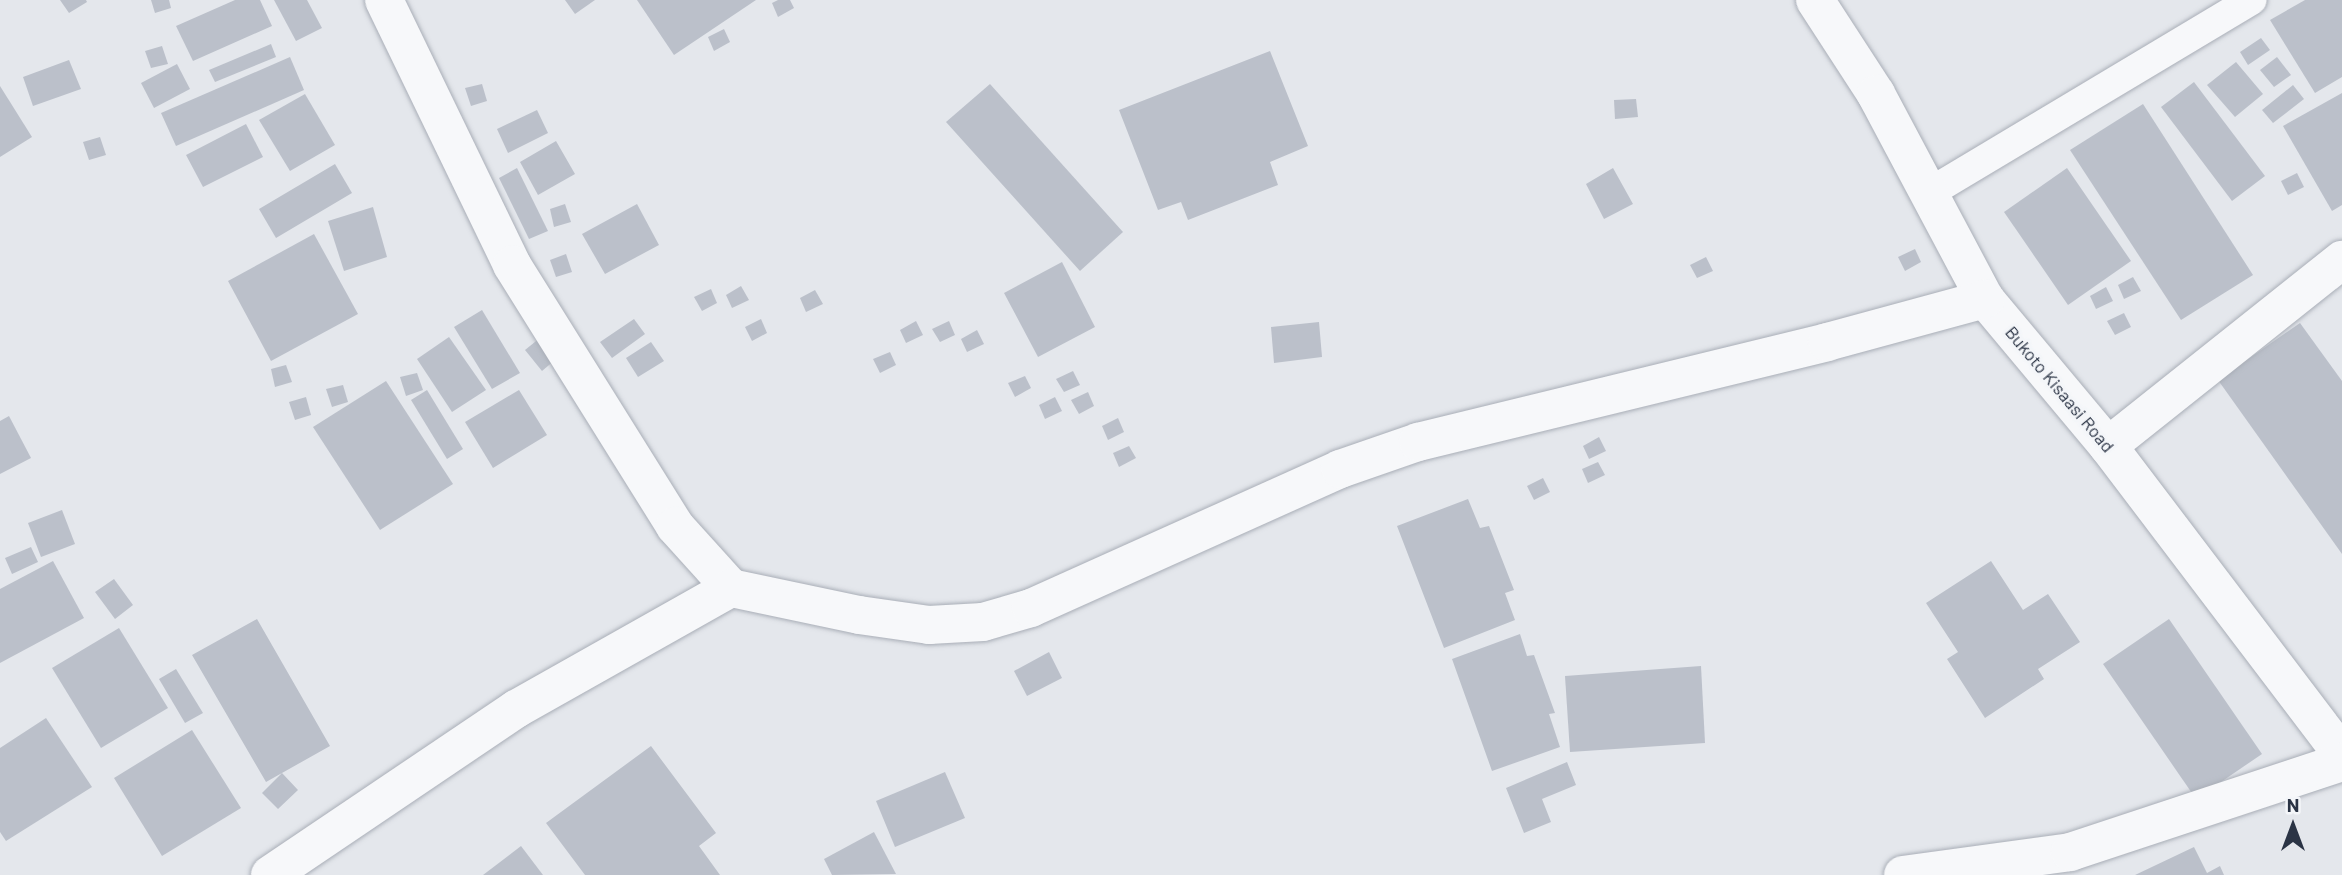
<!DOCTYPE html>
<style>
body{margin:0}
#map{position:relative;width:2342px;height:875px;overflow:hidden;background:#e4e7ec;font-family:Barlow,sans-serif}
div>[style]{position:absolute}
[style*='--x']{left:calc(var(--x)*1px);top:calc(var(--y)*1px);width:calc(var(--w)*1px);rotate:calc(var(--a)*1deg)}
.building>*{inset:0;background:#bbc0ca}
.roads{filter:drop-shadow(0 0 2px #a9aeb7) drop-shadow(0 0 2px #a9aeb7)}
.lane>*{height:30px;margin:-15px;padding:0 15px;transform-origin:15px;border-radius:15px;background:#f7f8fa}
.street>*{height:38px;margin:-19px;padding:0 19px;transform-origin:19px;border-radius:19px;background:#f7f8fa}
span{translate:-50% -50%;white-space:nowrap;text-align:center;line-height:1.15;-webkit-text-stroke:7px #f4f6f9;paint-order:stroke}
.street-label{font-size:18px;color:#2b3445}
.north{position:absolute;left:2258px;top:791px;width:70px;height:70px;-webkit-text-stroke:5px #f4f6f9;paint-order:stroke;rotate:0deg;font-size:19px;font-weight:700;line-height:28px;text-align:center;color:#2b3445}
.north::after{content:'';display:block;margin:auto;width:24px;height:32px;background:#2b3445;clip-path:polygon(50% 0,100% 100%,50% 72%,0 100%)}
</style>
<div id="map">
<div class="building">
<i style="clip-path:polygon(60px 0,86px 0,87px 2px,69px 13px)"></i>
<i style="clip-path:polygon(151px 0,169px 0,171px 8px,155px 13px)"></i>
<i style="clip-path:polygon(235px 0,260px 0,272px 26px,193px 61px,176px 26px)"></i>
<i style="clip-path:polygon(274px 0,307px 0,322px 28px,296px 41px)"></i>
<i style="clip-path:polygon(565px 0,595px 0,575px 14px)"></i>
<i style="clip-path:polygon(637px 0,756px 0,674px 55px)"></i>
<i style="clip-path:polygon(778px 0,790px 0,794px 8px,778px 17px,772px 3px)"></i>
<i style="clip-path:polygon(2305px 0,2342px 0,2342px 77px,2315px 93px,2270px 20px)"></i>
<i style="clip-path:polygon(724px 29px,730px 42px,714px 51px,708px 37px)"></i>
<i style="clip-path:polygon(2261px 38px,2270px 50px,2248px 65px,2240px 52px)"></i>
<i style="clip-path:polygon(271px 44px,276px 57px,215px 82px,209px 70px)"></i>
<i style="clip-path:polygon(162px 46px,168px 64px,151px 68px,145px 51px)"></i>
<i style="clip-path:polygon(1270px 51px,1308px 146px,1270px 162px,1278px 185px,1188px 220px,1181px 202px,1158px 210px,1119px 110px)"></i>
<i style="clip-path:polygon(290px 57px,304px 90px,176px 146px,161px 113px)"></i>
<i style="clip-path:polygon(2277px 57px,2291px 75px,2274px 87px,2260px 70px)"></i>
<i style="clip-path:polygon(69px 60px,81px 89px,33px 106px,23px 77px)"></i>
<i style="clip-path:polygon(2236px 62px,2263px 94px,2235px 117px,2207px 85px)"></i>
<i style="clip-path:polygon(177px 64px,190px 89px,154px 108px,141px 83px)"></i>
<i style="clip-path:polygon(2194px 82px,2265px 176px,2232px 201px,2161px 107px)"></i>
<i style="clip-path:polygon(482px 84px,487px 101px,471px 106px,465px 88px)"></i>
<i style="clip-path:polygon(990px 84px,1123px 232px,1080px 271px,946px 122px)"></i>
<i style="clip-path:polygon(2293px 85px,2304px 99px,2273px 123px,2262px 110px)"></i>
<i style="clip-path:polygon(0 86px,32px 137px,0 157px)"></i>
<i style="clip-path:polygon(2342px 93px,2342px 205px,2332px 211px,2283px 126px)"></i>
<i style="clip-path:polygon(305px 94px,335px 145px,290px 171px,259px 120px)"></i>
<i style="clip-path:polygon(1636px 99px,1638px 117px,1615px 119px,1614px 100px)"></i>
<i style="clip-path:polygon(2143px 104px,2253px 275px,2181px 320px,2070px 150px)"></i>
<i style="clip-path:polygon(537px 110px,548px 133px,508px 153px,497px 129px)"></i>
<i style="clip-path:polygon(246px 124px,263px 157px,203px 187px,186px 155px)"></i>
<i style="clip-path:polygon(100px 137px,106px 155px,89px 160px,83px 142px)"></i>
<i style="clip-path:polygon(556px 141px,575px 174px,538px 195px,520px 162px)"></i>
<i style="clip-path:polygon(335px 164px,352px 193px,276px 238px,259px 209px)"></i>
<i style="clip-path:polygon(517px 168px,548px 231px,529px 239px,499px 178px)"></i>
<i style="clip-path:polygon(1613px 168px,1633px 204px,1604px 219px,1586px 184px)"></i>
<i style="clip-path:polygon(2067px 168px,2131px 261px,2068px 305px,2004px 212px)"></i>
<i style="clip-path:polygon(2297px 173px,2304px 187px,2288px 195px,2281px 181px)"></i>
<i style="clip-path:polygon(565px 204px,571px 222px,554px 227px,550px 209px)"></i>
<i style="clip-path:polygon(637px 204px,659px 245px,605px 274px,582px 234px)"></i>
<i style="clip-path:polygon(373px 207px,387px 257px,344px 271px,328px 221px)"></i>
<i style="clip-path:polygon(314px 234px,358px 314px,271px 361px,228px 281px)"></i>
<i style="clip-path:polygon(1915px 249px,1921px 262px,1905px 271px,1898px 257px)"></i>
<i style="clip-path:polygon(566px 254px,572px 272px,556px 277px,550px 260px)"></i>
<i style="clip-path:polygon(1706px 257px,1713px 271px,1697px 278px,1690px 265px)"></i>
<i style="clip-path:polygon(1062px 262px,1095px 327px,1038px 357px,1004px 293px)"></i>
<i style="clip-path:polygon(2133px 277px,2141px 291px,2124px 299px,2118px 285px)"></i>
<i style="clip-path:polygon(741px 286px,749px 300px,732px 308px,726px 295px)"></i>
<i style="clip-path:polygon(2106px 287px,2113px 301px,2096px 309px,2090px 296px)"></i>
<i style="clip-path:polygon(711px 289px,717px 303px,702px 311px,694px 297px)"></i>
<i style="clip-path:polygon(815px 290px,823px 304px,806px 312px,800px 298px)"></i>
<i style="clip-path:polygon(482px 310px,520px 373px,492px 389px,454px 327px)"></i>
<i style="clip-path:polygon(2124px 313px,2131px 327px,2115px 335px,2107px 321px)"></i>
<i style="clip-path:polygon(634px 319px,645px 334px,612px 358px,600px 342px)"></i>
<i style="clip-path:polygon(761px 319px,767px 333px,752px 341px,745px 327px)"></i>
<i style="clip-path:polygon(916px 321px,923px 335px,906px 343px,900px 330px)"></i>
<i style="clip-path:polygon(949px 321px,955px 335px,940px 342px,932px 329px)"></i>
<i style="clip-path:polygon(1319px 322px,1322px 357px,1274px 363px,1271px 327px)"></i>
<i style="clip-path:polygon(2300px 323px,2342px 381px,2342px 554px,2218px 380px)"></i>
<i style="clip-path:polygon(977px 330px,984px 344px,967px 352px,961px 339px)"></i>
<i style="clip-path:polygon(546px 333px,562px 354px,542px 371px,525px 350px)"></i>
<i style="clip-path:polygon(449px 337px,486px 390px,452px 412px,417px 359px)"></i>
<i style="clip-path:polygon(651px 342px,664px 361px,638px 377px,626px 358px)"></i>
<i style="clip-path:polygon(890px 352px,896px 365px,880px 373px,873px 359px)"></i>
<i style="clip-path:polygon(286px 365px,292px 382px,275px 387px,271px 369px)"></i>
<i style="clip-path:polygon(1073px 371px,1080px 385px,1064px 392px,1056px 379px)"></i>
<i style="clip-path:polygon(417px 373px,423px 390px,406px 396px,400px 377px)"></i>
<i style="clip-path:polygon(1025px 376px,1031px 388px,1015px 397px,1008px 383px)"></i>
<i style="clip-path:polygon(386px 381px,453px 484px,380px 530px,313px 427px)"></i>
<i style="clip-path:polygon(343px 385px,348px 402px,332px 407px,326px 389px)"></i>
<i style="clip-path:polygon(427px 390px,463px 449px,447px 459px,411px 400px)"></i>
<i style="clip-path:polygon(519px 390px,547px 435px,493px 468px,465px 422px)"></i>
<i style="clip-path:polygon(1088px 392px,1094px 406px,1079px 414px,1071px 400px)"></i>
<i style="clip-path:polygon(306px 397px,311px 415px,295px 420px,289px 402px)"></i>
<i style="clip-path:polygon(1055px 397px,1062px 411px,1045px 419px,1039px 405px)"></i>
<i style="clip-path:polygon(9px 416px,31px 458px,0 474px,0 421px)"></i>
<i style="clip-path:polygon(1118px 418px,1124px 432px,1108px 440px,1102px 426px)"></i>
<i style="clip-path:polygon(1599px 437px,1606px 451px,1589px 459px,1583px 446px)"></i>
<i style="clip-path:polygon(1129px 446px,1136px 458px,1119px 467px,1113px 453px)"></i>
<i style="clip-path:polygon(1598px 462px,1605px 475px,1588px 483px,1582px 469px)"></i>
<i style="clip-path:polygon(1543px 478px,1550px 492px,1534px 500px,1527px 486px)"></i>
<i style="clip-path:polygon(1468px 499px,1480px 528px,1489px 526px,1514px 590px,1505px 593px,1515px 620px,1444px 648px,1397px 526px)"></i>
<i style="clip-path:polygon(62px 510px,75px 544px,41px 557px,28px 523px)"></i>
<i style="clip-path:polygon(31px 547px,38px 562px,12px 574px,5px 558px)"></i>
<i style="clip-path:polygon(53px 561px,84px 618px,0 663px,0 589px)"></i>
<i style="clip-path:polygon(1991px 561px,2023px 610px,2048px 594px,2080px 642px,2038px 669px,2044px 679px,1985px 718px,1947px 659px,1958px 652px,1926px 603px)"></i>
<i style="clip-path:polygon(114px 579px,133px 605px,115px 619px,95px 592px)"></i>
<i style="clip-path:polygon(257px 619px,330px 746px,282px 773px,298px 790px,278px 809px,262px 793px,282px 773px,266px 782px,192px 655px)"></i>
<i style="clip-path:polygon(2169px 619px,2262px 754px,2196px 799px,2103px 664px)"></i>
<i style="clip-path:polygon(119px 628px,168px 708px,101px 748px,52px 668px)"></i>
<i style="clip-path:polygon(1520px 634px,1527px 656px,1534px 655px,1555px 713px,1549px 714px,1560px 747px,1492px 771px,1452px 659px)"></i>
<i style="clip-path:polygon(1049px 652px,1062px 678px,1027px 696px,1014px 671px)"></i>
<i style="clip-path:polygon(1701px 666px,1705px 743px,1570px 752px,1565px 676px)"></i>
<i style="clip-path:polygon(176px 669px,203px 713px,185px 723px,159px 679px)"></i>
<i style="clip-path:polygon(46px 718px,92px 787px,6px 841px,0 832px,0 748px)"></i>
<i style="clip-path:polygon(192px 730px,241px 808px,162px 856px,114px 778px)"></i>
<i style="clip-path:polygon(651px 746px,716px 833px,699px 846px,720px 875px,585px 875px,546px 823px)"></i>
<i style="clip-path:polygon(1567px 762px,1576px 785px,1542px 799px,1551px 822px,1524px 833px,1506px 788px)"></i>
<i style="clip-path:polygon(945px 772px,965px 818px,895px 847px,876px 801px)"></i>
<i style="clip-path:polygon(874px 832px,896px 874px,832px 875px,824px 859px)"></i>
<i style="clip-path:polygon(521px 846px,543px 875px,483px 875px)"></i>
<i style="clip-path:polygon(2194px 847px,2207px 873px,2220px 866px,2224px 875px,2135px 875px)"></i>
</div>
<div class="roads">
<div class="lane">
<i style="--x:1929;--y:193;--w:376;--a:-30.9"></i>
</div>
<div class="street">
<i style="--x:384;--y:0;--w:294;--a:64.2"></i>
<i style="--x:512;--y:265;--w:308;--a:58"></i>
<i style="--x:675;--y:526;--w:84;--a:47.9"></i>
<i style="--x:1815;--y:0;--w:112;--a:57"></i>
<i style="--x:1876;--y:94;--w:232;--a:62"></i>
<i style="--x:1985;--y:299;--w:192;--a:50.1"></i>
<i style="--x:2108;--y:446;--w:387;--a:52.8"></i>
<i style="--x:2108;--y:446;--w:299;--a:-38.5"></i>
<i style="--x:270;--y:875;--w:297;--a:-34"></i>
<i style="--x:516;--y:709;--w:247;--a:-29.4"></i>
<i style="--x:731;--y:588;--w:131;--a:11.9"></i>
<i style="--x:859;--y:615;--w:71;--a:8.1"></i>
<i style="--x:929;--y:625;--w:54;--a:-3.2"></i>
<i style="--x:983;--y:622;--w:50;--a:-16.3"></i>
<i style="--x:1031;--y:608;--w:339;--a:-24.2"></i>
<i style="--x:1340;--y:469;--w:83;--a:-19.1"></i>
<i style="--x:1418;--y:442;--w:421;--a:-13.7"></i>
<i style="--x:1827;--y:342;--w:164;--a:-15.2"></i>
<i style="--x:1903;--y:875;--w:169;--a:-7.8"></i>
<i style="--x:2070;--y:852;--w:287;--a:-18.3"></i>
</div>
</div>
<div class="street-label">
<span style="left:2060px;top:389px;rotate:50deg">Bukoto Kisaasi Road</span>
</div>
<div class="north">N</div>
</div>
